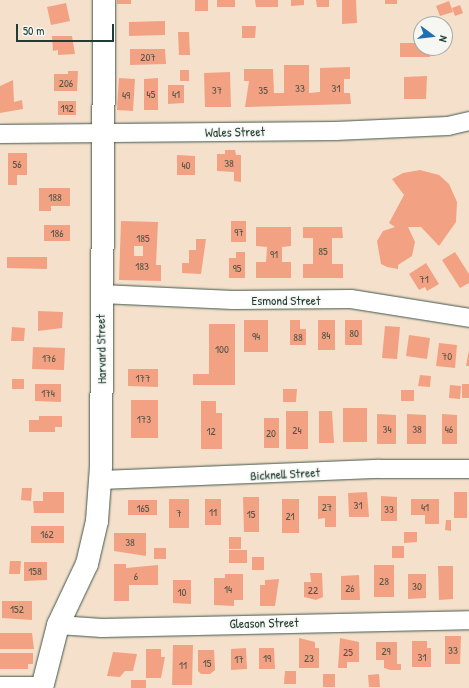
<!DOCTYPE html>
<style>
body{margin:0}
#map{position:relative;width:469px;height:688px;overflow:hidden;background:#f5e1cb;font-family:"Patrick Hand",sans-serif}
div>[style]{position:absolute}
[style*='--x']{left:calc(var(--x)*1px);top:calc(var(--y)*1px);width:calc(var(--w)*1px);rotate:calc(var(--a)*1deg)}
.building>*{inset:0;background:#f3a183}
.roads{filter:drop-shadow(0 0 1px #3f564b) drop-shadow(0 0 1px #3f564b)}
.minor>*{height:18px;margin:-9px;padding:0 9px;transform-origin:9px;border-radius:9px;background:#fff}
.major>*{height:22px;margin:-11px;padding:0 11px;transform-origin:11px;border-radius:11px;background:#fff}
span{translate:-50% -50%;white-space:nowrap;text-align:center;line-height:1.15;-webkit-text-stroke:3px #f6f6f2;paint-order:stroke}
.number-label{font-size:11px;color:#545648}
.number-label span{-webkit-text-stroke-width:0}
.street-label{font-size:13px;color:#1f3d34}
.north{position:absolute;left:413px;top:16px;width:40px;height:40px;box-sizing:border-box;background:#f6f6f2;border:1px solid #a0aca6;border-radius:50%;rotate:105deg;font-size:11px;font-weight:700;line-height:16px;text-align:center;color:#1f3d34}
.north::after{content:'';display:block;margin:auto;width:14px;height:18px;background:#1f6fb2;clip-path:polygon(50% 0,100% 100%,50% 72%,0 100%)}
.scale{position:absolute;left:16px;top:24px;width:98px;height:18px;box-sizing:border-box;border:2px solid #1f3d34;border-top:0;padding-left:5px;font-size:12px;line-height:14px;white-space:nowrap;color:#1f3d34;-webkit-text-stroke:3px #f6f6f2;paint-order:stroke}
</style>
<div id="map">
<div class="building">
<i style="clip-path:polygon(117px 0,131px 0,131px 4px,117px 4px)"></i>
<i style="clip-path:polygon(195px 0,208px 0,208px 11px,195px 11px)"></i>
<i style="clip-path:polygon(217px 0,235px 0,235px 7px,217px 7px)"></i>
<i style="clip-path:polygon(255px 0,278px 0,278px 7px,256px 7px)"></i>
<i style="clip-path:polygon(291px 0,304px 0,304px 5px,291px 6px)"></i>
<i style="clip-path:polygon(316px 0,329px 0,329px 7px,317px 7px)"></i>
<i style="clip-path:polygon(342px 0,356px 0,357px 23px,342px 24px)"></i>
<i style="clip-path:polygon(385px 0,397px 0,397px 4px,385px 4px)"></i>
<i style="clip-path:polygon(449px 1px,453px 12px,440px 16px,436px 6px)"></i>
<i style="clip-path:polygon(66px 3px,70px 21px,51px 25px,47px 7px)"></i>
<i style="clip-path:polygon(460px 5px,463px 13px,455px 16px,452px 8px)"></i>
<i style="clip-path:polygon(165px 21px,165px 35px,129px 36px,129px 22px)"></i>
<i style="clip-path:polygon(242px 26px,256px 26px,255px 38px,242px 38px)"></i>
<i style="clip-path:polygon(178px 32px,189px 32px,190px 55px,179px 55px)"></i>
<i style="clip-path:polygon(52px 36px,72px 36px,75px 54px,58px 55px,58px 50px,53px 51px)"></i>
<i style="clip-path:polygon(400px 43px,421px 43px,421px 48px,430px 48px,430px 57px,400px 57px)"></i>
<i style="clip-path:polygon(130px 49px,165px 49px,166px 64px,130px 65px)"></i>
<i style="clip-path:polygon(284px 65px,309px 65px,309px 93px,320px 92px,320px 68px,350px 67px,350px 79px,344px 79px,344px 93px,350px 93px,351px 104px,245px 107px,249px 81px,244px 81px,244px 69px,273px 69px,274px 93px,284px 93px)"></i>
<i style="clip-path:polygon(180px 70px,189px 70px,189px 81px,180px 81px)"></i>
<i style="clip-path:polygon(68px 71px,78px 71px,77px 91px,54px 91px,54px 74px,68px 74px)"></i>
<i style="clip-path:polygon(230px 72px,231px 107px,205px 107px,204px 73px)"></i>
<i style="clip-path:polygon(427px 76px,426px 99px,404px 99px,404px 77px)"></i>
<i style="clip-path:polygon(119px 78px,135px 79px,133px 111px,117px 110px)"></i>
<i style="clip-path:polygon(158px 78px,158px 110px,144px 110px,144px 79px)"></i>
<i style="clip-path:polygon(13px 80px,14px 102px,22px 100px,23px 109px,0 113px,0 86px)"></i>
<i style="clip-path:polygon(168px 85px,184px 85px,184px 103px,168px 104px)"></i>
<i style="clip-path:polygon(58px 101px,76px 101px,76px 115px,58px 115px)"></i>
<i style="clip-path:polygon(225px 150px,235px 150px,236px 155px,241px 155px,241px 182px,234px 181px,234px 172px,217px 171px,217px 154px,225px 154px)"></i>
<i style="clip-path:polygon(8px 153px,27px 153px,27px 175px,17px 175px,17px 185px,8px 185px)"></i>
<i style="clip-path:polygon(177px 155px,195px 156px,195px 175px,177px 175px)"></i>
<i style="clip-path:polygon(420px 170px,439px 175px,449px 184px,457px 202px,456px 222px,439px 246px,421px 227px,408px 227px,415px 242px,412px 256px,398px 265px,398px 269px,387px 267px,381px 264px,377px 241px,383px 231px,395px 227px,389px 223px,404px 195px,392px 179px,403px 173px)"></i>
<i style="clip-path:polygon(39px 188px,70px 188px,70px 206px,51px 206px,51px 211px,39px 211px)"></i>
<i style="clip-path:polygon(evenodd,121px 221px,158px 222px,156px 265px,161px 265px,161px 281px,119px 280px,121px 221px,134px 246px,143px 246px,143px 256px,134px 256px,134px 246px)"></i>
<i style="clip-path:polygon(231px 221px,246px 221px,246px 242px,231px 242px)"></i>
<i style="clip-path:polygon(44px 225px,70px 225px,70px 241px,44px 241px)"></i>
<i style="clip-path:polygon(256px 227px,291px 227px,291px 246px,282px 247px,282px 262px,291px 262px,291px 278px,256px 278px,256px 262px,266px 262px,267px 247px,256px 246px)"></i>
<i style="clip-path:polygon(303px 227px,342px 227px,343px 238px,332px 238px,332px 264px,343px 264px,343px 278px,303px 278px,303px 264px,313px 264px,313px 238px,303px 238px)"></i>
<i style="clip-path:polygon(196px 239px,206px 239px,201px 274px,182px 273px,182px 263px,189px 263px,189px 250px,196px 250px)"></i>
<i style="clip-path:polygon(236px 252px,245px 252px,245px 278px,229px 278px,229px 258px,236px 258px)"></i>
<i style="clip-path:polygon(455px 252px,469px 274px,469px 283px,460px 288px,442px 260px)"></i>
<i style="clip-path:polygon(7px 257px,47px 257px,47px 269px,7px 268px)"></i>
<i style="clip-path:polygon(426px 263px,439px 284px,427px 291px,425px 287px,419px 290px,409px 274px)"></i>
<i style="clip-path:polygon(38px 311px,63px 312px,62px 328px,38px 331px)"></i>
<i style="clip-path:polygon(244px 320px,268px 320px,268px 352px,244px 352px)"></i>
<i style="clip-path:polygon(290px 320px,300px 320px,300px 329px,306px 329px,306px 345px,290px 345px)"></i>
<i style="clip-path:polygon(318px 320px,335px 320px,335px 350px,318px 350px)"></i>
<i style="clip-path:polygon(345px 320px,362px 320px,362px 345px,345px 345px)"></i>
<i style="clip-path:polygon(209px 324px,235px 324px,235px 385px,193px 385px,193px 374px,209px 374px)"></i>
<i style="clip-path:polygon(385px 326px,400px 327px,397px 359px,382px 358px)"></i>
<i style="clip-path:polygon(12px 327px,25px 328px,24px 341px,11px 341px)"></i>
<i style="clip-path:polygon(409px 335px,430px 338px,427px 359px,406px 356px)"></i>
<i style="clip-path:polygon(439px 343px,457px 345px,455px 368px,436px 366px)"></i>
<i style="clip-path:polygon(33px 347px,65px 348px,64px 370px,32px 369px)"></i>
<i style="clip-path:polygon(469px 350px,469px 366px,466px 366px)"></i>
<i style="clip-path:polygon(128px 369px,158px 369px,158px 387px,128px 386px)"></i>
<i style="clip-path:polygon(420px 375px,431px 376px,430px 387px,418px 386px)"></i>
<i style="clip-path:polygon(12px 379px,24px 379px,24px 389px,12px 389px)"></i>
<i style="clip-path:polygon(35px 384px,61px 384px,61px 402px,35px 401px)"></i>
<i style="clip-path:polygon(462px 384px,469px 384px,469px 398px,462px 398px)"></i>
<i style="clip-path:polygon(450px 385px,461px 386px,460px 399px,449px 398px)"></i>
<i style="clip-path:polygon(283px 389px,297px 389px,296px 402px,283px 402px)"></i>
<i style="clip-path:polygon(401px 390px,414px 390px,414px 401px,401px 401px)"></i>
<i style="clip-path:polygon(131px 400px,158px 400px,158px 438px,131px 438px)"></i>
<i style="clip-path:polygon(201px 401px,216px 401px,216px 413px,222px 413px,222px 449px,201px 449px)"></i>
<i style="clip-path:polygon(343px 408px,367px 408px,367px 442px,343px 442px)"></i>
<i style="clip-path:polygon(286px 411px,308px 411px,308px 449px,286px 449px)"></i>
<i style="clip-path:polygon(319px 411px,332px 411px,334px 443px,319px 443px)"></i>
<i style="clip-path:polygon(377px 414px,396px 415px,396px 444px,377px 444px)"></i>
<i style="clip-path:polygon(407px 414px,426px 415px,426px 444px,407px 444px)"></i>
<i style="clip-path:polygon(442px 414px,457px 415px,457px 444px,442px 444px)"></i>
<i style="clip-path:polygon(39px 416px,62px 416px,62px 427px,55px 427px,55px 432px,29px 432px,29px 420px,39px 420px)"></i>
<i style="clip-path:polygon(264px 418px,279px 418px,279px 448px,264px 448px)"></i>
<i style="clip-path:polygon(22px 488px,32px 488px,31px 501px,21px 500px)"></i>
<i style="clip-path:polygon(43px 492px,64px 492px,64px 513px,34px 513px,33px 501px,43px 501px)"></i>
<i style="clip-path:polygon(367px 492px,369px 517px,349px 517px,348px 493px)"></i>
<i style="clip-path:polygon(454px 492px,467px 492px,467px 518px,454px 518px)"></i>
<i style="clip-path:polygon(318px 496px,336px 496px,336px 527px,325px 527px,325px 518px,318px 519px)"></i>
<i style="clip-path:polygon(381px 496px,397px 497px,397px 521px,381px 521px)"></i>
<i style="clip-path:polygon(243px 497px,259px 497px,259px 532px,244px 532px)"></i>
<i style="clip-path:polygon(169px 499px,189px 499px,189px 528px,169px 528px)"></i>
<i style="clip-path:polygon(205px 499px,221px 499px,221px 525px,205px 525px)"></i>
<i style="clip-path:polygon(282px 499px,299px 499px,299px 533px,282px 533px)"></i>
<i style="clip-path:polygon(411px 499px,439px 499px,439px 524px,425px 524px,425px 515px,411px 515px)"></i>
<i style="clip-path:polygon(128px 500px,157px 500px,157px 515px,128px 515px)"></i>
<i style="clip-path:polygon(446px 520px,451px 520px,451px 531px,445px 530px)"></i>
<i style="clip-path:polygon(31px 526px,64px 526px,64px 543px,31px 543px)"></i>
<i style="clip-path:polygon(404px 532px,417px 532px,417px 542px,404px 543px)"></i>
<i style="clip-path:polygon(114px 533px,146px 533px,146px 556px,114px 551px)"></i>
<i style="clip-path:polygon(229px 537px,241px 537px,241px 549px,229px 549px)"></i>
<i style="clip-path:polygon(392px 546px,404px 546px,404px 558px,392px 558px)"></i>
<i style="clip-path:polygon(154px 548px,166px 548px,166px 559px,154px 559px)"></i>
<i style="clip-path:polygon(229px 550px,247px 550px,247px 563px,229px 563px)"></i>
<i style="clip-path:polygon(252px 557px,264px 557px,264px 570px,252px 570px)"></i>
<i style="clip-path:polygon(10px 561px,21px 561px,20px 574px,9px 574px)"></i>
<i style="clip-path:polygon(24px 562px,47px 562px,47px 580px,24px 581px)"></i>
<i style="clip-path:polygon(114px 564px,126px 564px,126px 568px,158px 565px,158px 585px,129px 585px,129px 601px,114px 601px)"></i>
<i style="clip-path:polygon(374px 565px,394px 565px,394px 597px,374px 597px)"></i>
<i style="clip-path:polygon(438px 566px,453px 566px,453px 599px,439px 600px)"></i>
<i style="clip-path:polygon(310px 573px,322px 573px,323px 597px,316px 600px,304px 597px,304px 582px,311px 582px)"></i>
<i style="clip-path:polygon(225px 574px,243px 574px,243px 600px,234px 600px,234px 606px,214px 605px,214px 578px,225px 578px)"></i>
<i style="clip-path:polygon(408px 574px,426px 574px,426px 598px,408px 599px)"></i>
<i style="clip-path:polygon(359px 575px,360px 600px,341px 600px,341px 576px)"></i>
<i style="clip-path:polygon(279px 579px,275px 606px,260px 606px,260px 585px,265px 585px,265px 580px)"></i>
<i style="clip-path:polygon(173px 580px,191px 580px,191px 604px,173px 603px)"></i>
<i style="clip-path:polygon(2px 601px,32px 601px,32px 620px,2px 618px)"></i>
<i style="clip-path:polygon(0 633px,32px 633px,34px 649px,0 649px)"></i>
<i style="clip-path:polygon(445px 636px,461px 636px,460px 664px,445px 664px)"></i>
<i style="clip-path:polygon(299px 638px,315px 642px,315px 648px,319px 648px,319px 668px,299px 668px)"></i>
<i style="clip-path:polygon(340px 638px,359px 642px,359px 662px,347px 662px,347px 668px,338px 668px)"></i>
<i style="clip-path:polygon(412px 641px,427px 641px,427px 648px,431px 648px,431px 667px,412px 667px)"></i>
<i style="clip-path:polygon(376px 642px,397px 642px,397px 664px,401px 664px,401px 670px,390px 670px,384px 668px,384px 660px,376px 660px)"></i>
<i style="clip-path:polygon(173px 645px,193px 645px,192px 685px,172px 685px)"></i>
<i style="clip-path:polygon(246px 648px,247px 669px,231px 670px,231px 649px)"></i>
<i style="clip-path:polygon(259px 648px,274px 648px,275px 669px,259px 669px)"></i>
<i style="clip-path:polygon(146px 649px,161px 649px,161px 657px,165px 657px,161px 678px,146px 678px)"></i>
<i style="clip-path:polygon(198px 650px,214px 650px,215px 670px,210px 674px,201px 674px,198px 671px)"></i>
<i style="clip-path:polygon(113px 652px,137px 654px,133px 671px,125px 671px,120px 677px,107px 676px)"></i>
<i style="clip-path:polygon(0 653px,33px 653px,33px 664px,28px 664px,28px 669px,0 669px)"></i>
<i style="clip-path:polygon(285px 671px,296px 671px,296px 684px,284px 684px)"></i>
<i style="clip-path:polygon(323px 674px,335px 674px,335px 687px,323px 687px)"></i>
<i style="clip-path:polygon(379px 674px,380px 687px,369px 687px,368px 675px)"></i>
<i style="clip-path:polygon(131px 680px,146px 680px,146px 688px,131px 688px)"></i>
</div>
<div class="roads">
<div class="minor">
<i style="--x:0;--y:134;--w:335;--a:-0.5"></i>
<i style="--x:335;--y:131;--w:113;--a:-2.5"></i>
<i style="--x:448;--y:126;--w:22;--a:-13"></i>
<i style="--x:101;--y:294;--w:132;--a:2.6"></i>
<i style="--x:233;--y:300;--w:118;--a:-0.5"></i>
<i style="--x:351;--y:299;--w:120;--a:9.1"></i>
<i style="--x:101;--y:480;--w:279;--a:-2.3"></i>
<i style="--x:380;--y:469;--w:89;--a:0"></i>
<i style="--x:58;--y:625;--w:44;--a:3.9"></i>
<i style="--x:102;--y:628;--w:367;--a:-1.2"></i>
<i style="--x:0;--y:686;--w:42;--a:0"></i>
</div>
<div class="major">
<i style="--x:42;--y:688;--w:65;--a:-75.7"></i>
<i style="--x:58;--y:625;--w:68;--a:-64.6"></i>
<i style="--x:87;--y:564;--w:44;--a:-76.9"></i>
<i style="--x:97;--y:521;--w:55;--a:-85.8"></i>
<i style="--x:101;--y:466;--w:466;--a:-89.6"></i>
</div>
</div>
<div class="number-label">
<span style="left:148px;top:57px">207</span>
<span style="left:66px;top:83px">206</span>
<span style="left:300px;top:88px">33</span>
<span style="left:336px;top:88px">31</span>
<span style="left:217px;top:90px">37</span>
<span style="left:263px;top:90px">35</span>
<span style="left:151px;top:94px">45</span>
<span style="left:176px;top:94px">41</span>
<span style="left:126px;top:95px">49</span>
<span style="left:67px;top:108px">192</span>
<span style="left:229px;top:163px">38</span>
<span style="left:17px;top:164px">56</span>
<span style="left:186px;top:165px">40</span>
<span style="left:55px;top:197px">188</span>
<span style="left:239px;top:232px">97</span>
<span style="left:57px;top:233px">186</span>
<span style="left:143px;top:238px">185</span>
<span style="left:323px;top:251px">85</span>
<span style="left:274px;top:254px">91</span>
<span style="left:142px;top:266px">183</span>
<span style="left:237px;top:268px">95</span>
<span style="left:424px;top:279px">71</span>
<span style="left:354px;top:333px">80</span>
<span style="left:326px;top:335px">84</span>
<span style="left:256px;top:336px">94</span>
<span style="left:298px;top:337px">88</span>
<span style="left:222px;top:349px">100</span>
<span style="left:447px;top:356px">70</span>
<span style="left:49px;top:358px">176</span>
<span style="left:143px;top:378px">177</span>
<span style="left:48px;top:393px">174</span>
<span style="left:144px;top:419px">173</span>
<span style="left:387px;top:429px">34</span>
<span style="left:417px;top:429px">38</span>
<span style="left:449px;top:429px">46</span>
<span style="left:297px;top:430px">24</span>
<span style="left:211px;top:431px">12</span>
<span style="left:271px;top:433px">20</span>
<span style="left:358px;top:505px">31</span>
<span style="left:327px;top:507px">27</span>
<span style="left:425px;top:507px">41</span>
<span style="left:143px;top:508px">165</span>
<span style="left:389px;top:509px">33</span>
<span style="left:213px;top:512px">11</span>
<span style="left:179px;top:513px">7</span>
<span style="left:251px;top:514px">15</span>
<span style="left:290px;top:516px">21</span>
<span style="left:47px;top:534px">162</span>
<span style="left:130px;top:542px">38</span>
<span style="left:35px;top:571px">158</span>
<span style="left:136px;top:576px">6</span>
<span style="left:384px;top:581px">28</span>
<span style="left:417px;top:586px">30</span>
<span style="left:350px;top:588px">26</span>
<span style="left:228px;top:589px">14</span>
<span style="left:313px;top:590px">22</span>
<span style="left:182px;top:592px">10</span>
<span style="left:17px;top:609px">152</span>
<span style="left:453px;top:650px">33</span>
<span style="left:386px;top:651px">29</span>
<span style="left:348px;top:652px">25</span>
<span style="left:422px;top:657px">31</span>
<span style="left:267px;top:658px">19</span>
<span style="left:309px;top:658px">23</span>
<span style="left:239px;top:659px">17</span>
<span style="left:207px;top:663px">15</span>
<span style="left:183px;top:665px">11</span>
</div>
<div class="street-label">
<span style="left:235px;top:132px;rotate:-1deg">Wales Street</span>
<span style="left:286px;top:300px">Esmond Street</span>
<span style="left:101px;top:349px;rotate:-91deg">Harvard Street</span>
<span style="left:285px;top:474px;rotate:-3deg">Bicknell Street</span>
<span style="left:264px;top:623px;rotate:-1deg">Gleason Street</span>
</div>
<div class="north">N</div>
<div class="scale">50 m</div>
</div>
